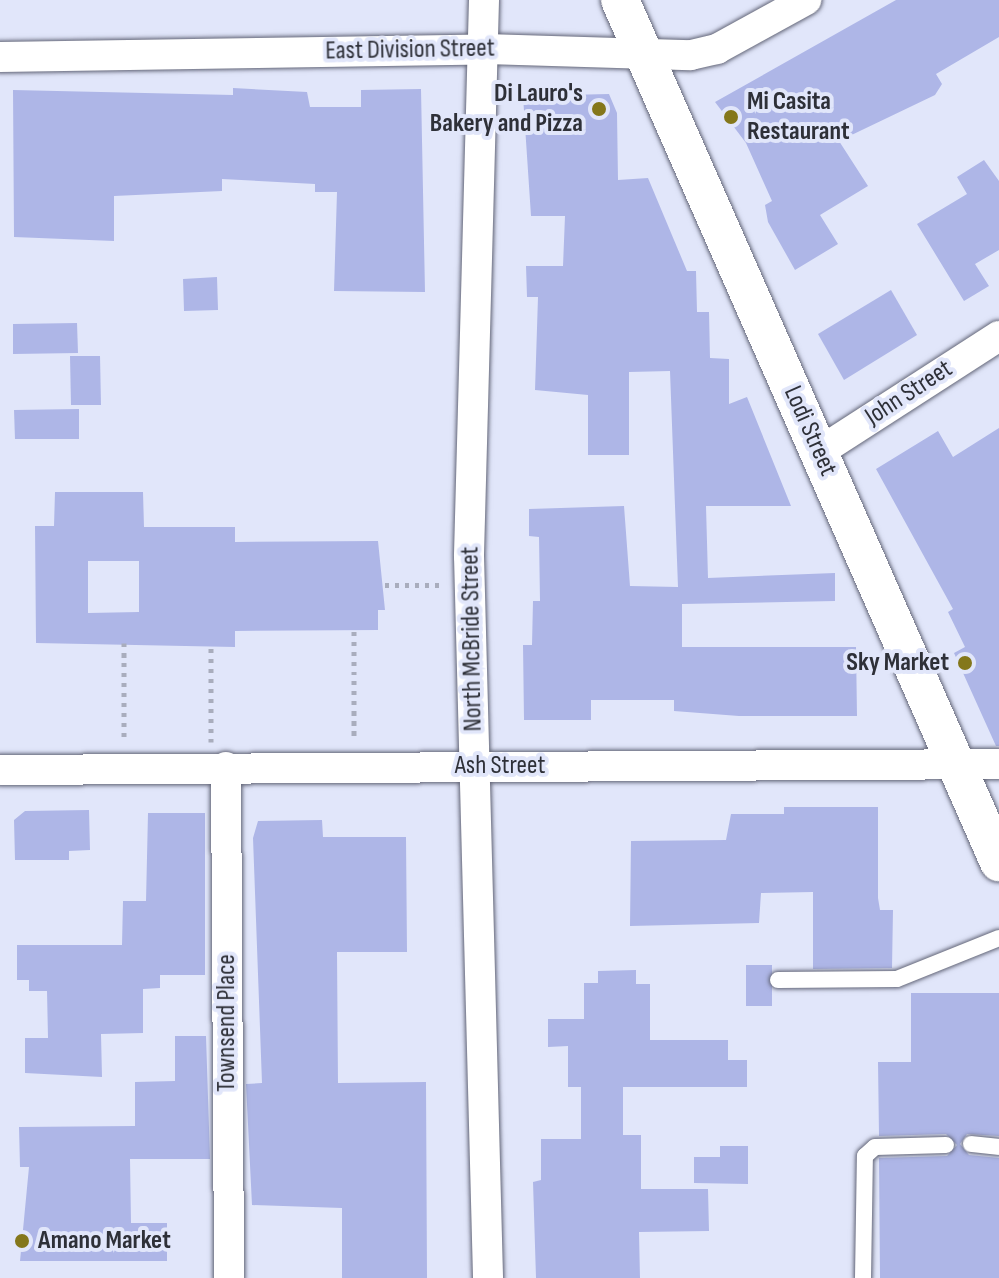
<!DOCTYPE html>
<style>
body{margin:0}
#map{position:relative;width:999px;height:1278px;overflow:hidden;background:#e1e6fa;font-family:"Sofia Sans Condensed",sans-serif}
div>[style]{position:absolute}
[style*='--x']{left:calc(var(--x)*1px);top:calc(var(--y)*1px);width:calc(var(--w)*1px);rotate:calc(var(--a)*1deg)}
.building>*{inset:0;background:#aeb6e7}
.path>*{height:5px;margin-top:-2.5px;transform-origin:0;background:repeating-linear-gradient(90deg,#a9adbd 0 4px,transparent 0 10px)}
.roads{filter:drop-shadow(0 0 2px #636678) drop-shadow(0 0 2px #636678)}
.service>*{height:16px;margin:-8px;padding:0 8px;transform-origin:8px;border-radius:8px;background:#fff}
.minor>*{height:30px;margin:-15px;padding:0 15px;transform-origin:15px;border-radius:15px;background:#fff}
.tertiary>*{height:38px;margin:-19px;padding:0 19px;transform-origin:19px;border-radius:19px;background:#fff}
.dots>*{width:22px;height:22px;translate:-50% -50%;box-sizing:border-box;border:4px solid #e1e6fa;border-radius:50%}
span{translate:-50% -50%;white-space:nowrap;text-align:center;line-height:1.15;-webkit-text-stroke:8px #e1e6fa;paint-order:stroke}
.street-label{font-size:26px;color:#2e3038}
.poi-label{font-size:26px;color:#2e3038;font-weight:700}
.right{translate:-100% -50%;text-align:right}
.left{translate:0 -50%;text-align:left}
</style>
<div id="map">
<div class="building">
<i style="clip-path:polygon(896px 0,999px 0,999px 37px,936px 74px,942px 84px,935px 95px,839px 141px,868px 186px,820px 215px,838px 244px,795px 270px,768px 222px,765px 205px,772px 201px,746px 143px,715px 102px)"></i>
<i style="clip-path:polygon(233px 88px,307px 92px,310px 107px,361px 107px,361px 90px,421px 89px,425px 292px,334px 291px,337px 192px,315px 192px,315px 184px,222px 179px,222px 191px,114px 196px,114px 241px,14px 237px,13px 90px,233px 95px)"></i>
<i style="clip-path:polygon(609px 94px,617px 113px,618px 180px,648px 178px,687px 271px,696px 271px,697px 312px,709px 312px,710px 358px,729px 359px,729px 404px,747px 397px,791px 506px,706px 506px,708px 578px,835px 573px,835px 601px,682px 604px,682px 647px,856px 647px,857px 716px,739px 716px,674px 711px,674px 700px,591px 700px,591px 720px,524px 720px,523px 645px,532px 645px,533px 601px,540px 601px,539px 537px,529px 536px,529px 509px,624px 506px,630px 586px,678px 587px,670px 371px,629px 372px,629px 455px,588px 455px,588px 395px,535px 390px,538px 297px,527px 297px,526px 266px,563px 266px,565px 216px,531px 216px,523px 96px)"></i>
<i style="clip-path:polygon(984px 160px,999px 181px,999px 250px,975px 264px,989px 286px,964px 301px,917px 224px,967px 194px,957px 177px)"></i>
<i style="clip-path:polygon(217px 277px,218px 310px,184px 311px,183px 279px)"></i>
<i style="clip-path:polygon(891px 290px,917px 335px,844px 380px,818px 334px)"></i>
<i style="clip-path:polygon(77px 323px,78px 353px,13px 354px,13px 324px)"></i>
<i style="clip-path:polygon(70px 356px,100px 356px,101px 405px,71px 405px)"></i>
<i style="clip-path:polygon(79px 409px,79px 439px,15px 439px,14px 410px)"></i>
<i style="clip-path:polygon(999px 428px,999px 746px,996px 746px,954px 653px,965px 647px,948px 612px,953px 609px,876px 469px,938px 431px,953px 457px)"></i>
<i style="clip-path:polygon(evenodd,55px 492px,143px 492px,144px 527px,235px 527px,235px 542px,378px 541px,385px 610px,378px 610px,378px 630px,235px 631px,235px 647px,36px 643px,35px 526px,54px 526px,55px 492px,88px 561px,139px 561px,139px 612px,88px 613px,88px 561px)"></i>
<i style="clip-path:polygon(784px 807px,878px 807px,878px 898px,880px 910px,893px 910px,892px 968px,813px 969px,813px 892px,761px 893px,759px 923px,630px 926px,631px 841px,726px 840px,731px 814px,784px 814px)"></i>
<i style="clip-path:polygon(89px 810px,90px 850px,69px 851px,69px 860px,15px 860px,14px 820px,25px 811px)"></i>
<i style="clip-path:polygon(148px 813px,205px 813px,205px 975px,160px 975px,160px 988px,143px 989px,143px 1033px,101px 1034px,102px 1077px,25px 1073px,25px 1038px,48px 1038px,47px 991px,29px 991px,29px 980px,17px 980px,17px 945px,122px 945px,123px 901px,146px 901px)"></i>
<i style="clip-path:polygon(322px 820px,323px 837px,406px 837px,407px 952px,337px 952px,338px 1083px,426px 1082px,427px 1278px,342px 1278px,342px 1208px,252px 1205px,246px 1084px,262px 1083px,253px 838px,258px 821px)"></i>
<i style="clip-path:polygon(746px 965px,772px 965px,772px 1006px,746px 1006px)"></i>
<i style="clip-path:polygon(636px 970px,636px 984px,650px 984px,650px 1040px,728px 1040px,728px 1060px,747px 1060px,747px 1087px,623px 1087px,623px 1135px,641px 1135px,641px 1189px,708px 1189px,709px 1231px,639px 1232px,640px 1278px,536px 1278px,533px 1182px,541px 1180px,541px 1139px,581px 1139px,581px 1087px,568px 1087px,568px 1046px,548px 1047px,548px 1019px,584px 1019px,584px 983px,598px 983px,598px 971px)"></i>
<i style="clip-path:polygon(911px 993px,999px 993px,999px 1136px,967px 1134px,960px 1144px,969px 1155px,999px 1158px,999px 1278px,880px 1278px,879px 1158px,947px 1156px,957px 1145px,946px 1134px,879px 1136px,878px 1062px,911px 1062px)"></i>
<i style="clip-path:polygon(175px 1036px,206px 1036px,210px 1159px,130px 1159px,131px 1223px,167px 1223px,167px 1261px,20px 1261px,29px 1167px,20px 1167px,19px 1127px,135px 1126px,135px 1082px,175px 1081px)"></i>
<i style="clip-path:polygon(720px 1146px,748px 1146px,748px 1184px,694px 1183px,694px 1157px,720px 1157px)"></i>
</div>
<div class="path">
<i style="--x:385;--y:585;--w:55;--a:0"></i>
<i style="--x:354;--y:631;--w:107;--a:90"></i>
<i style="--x:124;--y:643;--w:99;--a:90"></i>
<i style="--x:211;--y:742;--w:95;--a:-90"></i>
</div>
<div class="roads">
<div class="service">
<i style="--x:778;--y:980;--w:119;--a:-0.5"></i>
<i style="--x:897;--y:979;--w:110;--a:-21.9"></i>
<i style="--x:971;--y:1144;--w:28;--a:6"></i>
<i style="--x:863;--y:1278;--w:122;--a:-89.1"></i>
<i style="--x:865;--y:1156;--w:13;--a:-42"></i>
<i style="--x:875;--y:1147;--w:71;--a:-1.6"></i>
</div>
<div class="minor">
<i style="--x:484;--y:0;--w:556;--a:91.55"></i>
<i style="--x:469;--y:556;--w:722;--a:88.49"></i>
<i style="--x:0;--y:57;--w:483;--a:-0.9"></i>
<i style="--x:483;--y:49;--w:208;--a:1.7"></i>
<i style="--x:691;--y:55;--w:27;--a:-13"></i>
<i style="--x:717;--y:49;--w:102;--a:-28.8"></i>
<i style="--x:819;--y:452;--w:214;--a:-32.8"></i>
<i style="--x:226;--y:767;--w:511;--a:89.66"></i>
<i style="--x:0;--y:770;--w:999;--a:-0.34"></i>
</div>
<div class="tertiary">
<i style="--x:620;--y:0;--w:942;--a:66.27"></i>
</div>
</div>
<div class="dots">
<i style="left:599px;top:109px;background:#84771b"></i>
<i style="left:731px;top:117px;background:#84771b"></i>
<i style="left:965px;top:663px;background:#84771b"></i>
<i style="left:22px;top:1241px;background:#84771b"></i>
</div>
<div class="street-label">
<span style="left:410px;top:50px;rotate:-1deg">East Division Street</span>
<span style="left:909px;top:393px;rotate:-33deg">John Street</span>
<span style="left:810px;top:431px;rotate:66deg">Lodi Street</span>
<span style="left:472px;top:639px;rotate:-91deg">North McBride Street</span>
<span style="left:500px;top:766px">Ash Street</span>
<span style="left:227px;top:1023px;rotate:-90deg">Townsend Place</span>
</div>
<div class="poi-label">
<span class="right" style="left:583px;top:109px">Di Lauro's<br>Bakery and Pizza</span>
<span class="left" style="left:747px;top:117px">Mi Casita<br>Restaurant</span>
<span class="right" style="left:949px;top:663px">Sky Market</span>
<span class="left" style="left:38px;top:1241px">Amano Market</span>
</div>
</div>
